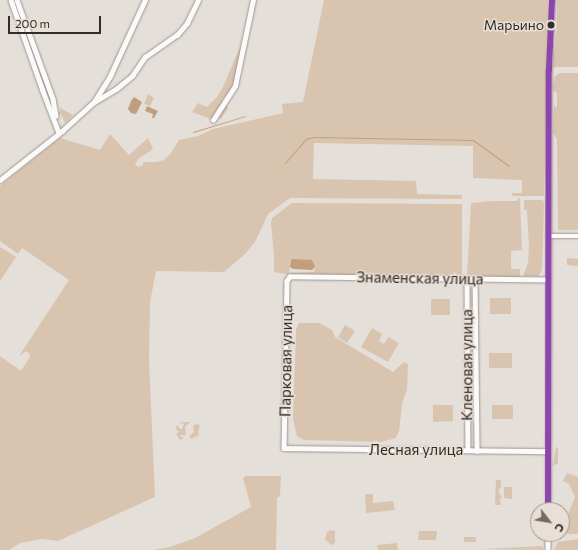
<!DOCTYPE html>
<meta charset="utf-8">
<style>
body{margin:0}
#map{position:relative;width:578px;height:550px;overflow:hidden;background:#e5dfda;font-family:Commissioner,sans-serif}
div>[style]{position:absolute}
[style*='--x']{left:calc(var(--x)*1px);top:calc(var(--y)*1px);width:calc(var(--w)*1px);rotate:calc(var(--a)*1deg)}
.green>*{inset:0;background:#d9c4af}
.water>*{inset:0;background:#c19f7e}
.stream>*{height:1px;margin:-0.5px;padding:0 0.5px;transform-origin:0.5px;border-radius:0.5px;background:#c19f7e}
.roads{filter:drop-shadow(0 0 1px #9b9793) drop-shadow(0 0 1px #9b9793)}
.minor>*{height:4.5px;margin:-2.25px;padding:0 2.25px;transform-origin:2.25px;border-radius:2.25px;background:#fbfaf9}
.bus-1>*{height:6px;margin:-3px;padding:0 3px;transform-origin:3px;border-radius:3px;background:#8e44ad}
.dots>*{width:11px;height:11px;translate:-50% -50%;box-sizing:border-box;border:2px solid #eadfd5;border-radius:50%}
span{translate:-50% -50%;white-space:nowrap;text-align:center;line-height:1.15;-webkit-text-stroke:3px #eadfd5;paint-order:stroke}
.bus-label{font-size:14px;color:#312d29}
.right{translate:-100% -50%;text-align:right}
.street-label{font-size:15px;color:#312d29}
.north{position:absolute;left:530px;top:502px;width:40px;height:40px;box-sizing:border-box;background:#eadfd5;border:1px solid #a09890;border-radius:50%;rotate:121deg;font-size:11px;font-weight:700;line-height:16px;text-align:center;color:#312d29}
.north::after{content:'';display:block;margin:auto;width:14px;height:18px;background:#706b67;clip-path:polygon(50% 0,100% 100%,50% 72%,0 100%)}
.scale{position:absolute;left:8px;top:16px;width:93px;height:18px;box-sizing:border-box;border:2px solid #312d29;border-top:0;padding-left:5px;font-size:12px;line-height:14px;white-space:nowrap;color:#312d29;-webkit-text-stroke:3px #eadfd5;paint-order:stroke}
</style>
<div id="map">
<div class="green">
<i style="clip-path:polygon(324px 0,548px 0,544px 196px,512px 196px,512px 193px,522px 193px,522px 180px,473px 178px,473px 146px,314px 143px,313px 179px,416px 181px,417px 194px,462px 195px,462px 199px,290px 198px,268px 214px,255px 242px,245px 254px,224px 272px,156px 271px,150px 302px,149px 360px,155px 497px,58px 541px,42px 539px,20px 543px,9px 550px,0 550px,0 356px,21px 371px,29px 358px,30px 354px,26px 351px,19px 356px,69px 280px,22px 248px,18px 254px,0 241px,0 186px,60px 138px,100px 150px,110px 134px,129px 155px,148px 138px,153px 149px,138px 159px,135px 165px,139px 167px,143px 165px,143px 162px,157px 162px,164px 160px,171px 153px,179px 140px,198px 136px,213px 129px,283px 113px,282px 104px,303px 102px)"></i>
<i style="clip-path:polygon(557px 0,578px 0,578px 67px,553px 67px,553px 65px,557px 26px)"></i>
<i style="clip-path:polygon(240px 47px,242px 49px,233px 87px,222px 100px,228px 108px,221px 119px,214px 117px,211px 119px,192px 112px,198px 103px,207px 107px,217px 97px,223px 87px)"></i>
<i style="clip-path:polygon(560px 73px,578px 73px,578px 230px,558px 230px,557px 140px,553px 132px,554px 106px,557px 108px,557px 93px,553px 90px,553px 85px,555px 76px)"></i>
<i style="clip-path:polygon(148px 94px,154px 98px,150px 106px,144px 104px)"></i>
<i style="clip-path:polygon(60px 108px,73px 115px,65px 123px,61px 114px,58px 115px,57px 113px,60px 112px)"></i>
<i style="clip-path:polygon(518px 198px,520px 198px,522px 250px,511px 251px,511px 269px,520px 269px,520px 278px,467px 277px,471px 203px,492px 201px,517px 201px)"></i>
<i style="clip-path:polygon(524px 200px,543px 200px,544px 204px,542px 270px,538px 276px,523px 276px,528px 263px,529px 247px,527px 210px,524px 210px)"></i>
<i style="clip-path:polygon(evenodd,292px 203px,462px 204px,462px 276px,290px 275px,274px 272px,274px 256px,271px 223px,272px 218px,292px 203px,291px 260px,315px 267px,314px 272px,289px 273px,291px 260px)"></i>
<i style="clip-path:polygon(0 247px,16px 257px,0 281px)"></i>
<i style="clip-path:polygon(567px 258px,578px 259px,578px 266px,567px 265px)"></i>
<i style="clip-path:polygon(490px 298px,511px 298px,511px 314px,490px 314px)"></i>
<i style="clip-path:polygon(431px 299px,450px 299px,450px 315px,431px 315px)"></i>
<i style="clip-path:polygon(299px 323px,319px 323px,332px 330px,335px 337px,393px 372px,404px 362px,408px 364px,407px 390px,402px 404px,399px 431px,396px 438px,381px 442px,304px 440px,297px 436px,293px 419px,296px 330px)"></i>
<i style="clip-path:polygon(345px 325px,355px 331px,347px 343px,338px 337px)"></i>
<i style="clip-path:polygon(372px 328px,382px 334px,379px 341px,384px 344px,388px 337px,399px 343px,388px 362px,361px 347px)"></i>
<i style="clip-path:polygon(489px 353px,512px 353px,512px 368px,489px 368px)"></i>
<i style="clip-path:polygon(433px 405px,453px 405px,453px 421px,433px 422px)"></i>
<i style="clip-path:polygon(492px 405px,513px 405px,513px 419px,492px 419px)"></i>
<i style="clip-path:polygon(181px 422px,189px 422px,190px 423px,185px 426px,186px 435px,179px 435px,184px 438px,180px 440px,176px 434px,180px 431px,177px 431px,176px 427px,177px 425px,181px 430px,184px 424px,184px 423px,180px 424px)"></i>
<i style="clip-path:polygon(197px 424px,200px 426px,198px 432px,199px 435px,191px 439px,189px 436px,194px 432px,193px 426px)"></i>
<i style="clip-path:polygon(556px 447px,558px 448px,558px 464px,553px 465px)"></i>
<i style="clip-path:polygon(567px 473px,578px 477px,578px 534px,568px 534px,564px 524px,575px 497px,569px 484px,563px 481px)"></i>
<i style="clip-path:polygon(246px 476px,281px 476px,280px 496px,277px 498px,276px 550px,153px 550px,170px 547px,195px 538px,251px 507px,243px 478px)"></i>
<i style="clip-path:polygon(496px 480px,501px 480px,501px 487px,498px 491px,502px 497px,500px 499px,501px 505px,495px 505px)"></i>
<i style="clip-path:polygon(504px 487px,512px 487px,512px 499px,504px 498px)"></i>
<i style="clip-path:polygon(365px 494px,373px 494px,373px 503px,393px 501px,395px 510px,366px 513px)"></i>
<i style="clip-path:polygon(331px 530px,335px 531px,335px 543px,331px 545px,325px 539px,327px 532px)"></i>
<i style="clip-path:polygon(419px 531px,437px 531px,436px 540px,418px 540px)"></i>
<i style="clip-path:polygon(464px 537px,476px 537px,476px 542px,464px 542px)"></i>
<i style="clip-path:polygon(578px 539px,578px 550px,554px 550px,558px 542px)"></i>
<i style="clip-path:polygon(397px 543px,398px 550px,378px 550px,377px 545px)"></i>
<i style="clip-path:polygon(542px 546px,544px 550px,482px 549px)"></i>
</div>
<div class="water">
<i style="clip-path:polygon(134px 97px,142px 102px,136px 114px,131px 113px,128px 109px,131px 101px)"></i>
<i style="clip-path:polygon(147px 106px,158px 111px,154px 118px,152px 118px,153px 114px,145px 111px)"></i>
<i style="clip-path:polygon(293px 259px,312px 260px,315px 267px,312px 270px,293px 269px,290px 267px,291px 260px)"></i>
</div>
<div class="stream">
<i style="--x:193;--y:132;--w:54;--a:-17.1"></i>
<i style="--x:285;--y:163;--w:32;--a:-49"></i>
<i style="--x:306;--y:139;--w:7;--a:-16"></i>
<i style="--x:313;--y:137;--w:160;--a:1.1"></i>
<i style="--x:473;--y:140;--w:44;--a:35.8"></i>
</div>
<div class="roads">
<div class="minor">
<i style="--x:11;--y:0;--w:96;--a:70.6"></i>
<i style="--x:43;--y:91;--w:45;--a:69.1"></i>
<i style="--x:17;--y:0;--w:105;--a:70"></i>
<i style="--x:53;--y:99;--w:17;--a:80"></i>
<i style="--x:96;--y:101;--w:23;--a:-31"></i>
<i style="--x:116;--y:89;--w:21;--a:-39"></i>
<i style="--x:132;--y:76;--w:23;--a:-56"></i>
<i style="--x:145;--y:57;--w:39;--a:-35"></i>
<i style="--x:177;--y:35;--w:16;--a:-50"></i>
<i style="--x:187;--y:23;--w:25;--a:-64"></i>
<i style="--x:213;--y:120;--w:40;--a:-57.1"></i>
<i style="--x:235;--y:86;--w:88;--a:-78.2"></i>
<i style="--x:0;--y:180;--w:79;--a:-38.3"></i>
<i style="--x:62;--y:131;--w:43;--a:-42.2"></i>
<i style="--x:94;--y:102;--w:31;--a:-58"></i>
<i style="--x:110;--y:76;--w:84;--a:-65.3"></i>
<i style="--x:548;--y:236;--w:30;--a:0"></i>
<i style="--x:467;--y:279;--w:171;--a:89.7"></i>
<i style="--x:475;--y:279;--w:172;--a:89.3"></i>
<i style="--x:548;--y:280;--w:258;--a:-179.3"></i>
<i style="--x:290;--y:277;--w:5;--a:127"></i>
<i style="--x:287;--y:281;--w:167;--a:91"></i>
<i style="--x:284;--y:448;--w:264;--a:0.7"></i>
<i style="--x:548;--y:510;--w:440;--a:-89.9"></i>
<i style="--x:549;--y:70;--w:70;--a:-87.5"></i>
<i style="--x:548;--y:534;--w:16;--a:90"></i>
</div>
</div>
<div class="bus-1">
<i style="--x:548;--y:510;--w:440;--a:-89.9"></i>
<i style="--x:549;--y:70;--w:70;--a:-87.5"></i>
</div>
<div class="dots">
<i style="left:551px;top:25px;background:#312d29"></i>
</div>
<div class="bus-label">
<span class="right" style="left:544px;top:25px">Марьино</span>
</div>
<div class="street-label">
<span style="left:420px;top:278px;rotate:1deg">Знаменская улица</span>
<span style="left:286px;top:361px;rotate:-89deg">Парковая улица</span>
<span style="left:467px;top:365px;rotate:-90deg">Кленовая улица</span>
<span style="left:416px;top:450px">Лесная улица</span>
</div>
<div class="north">С</div>
<div class="scale">200 m</div>
</div>
